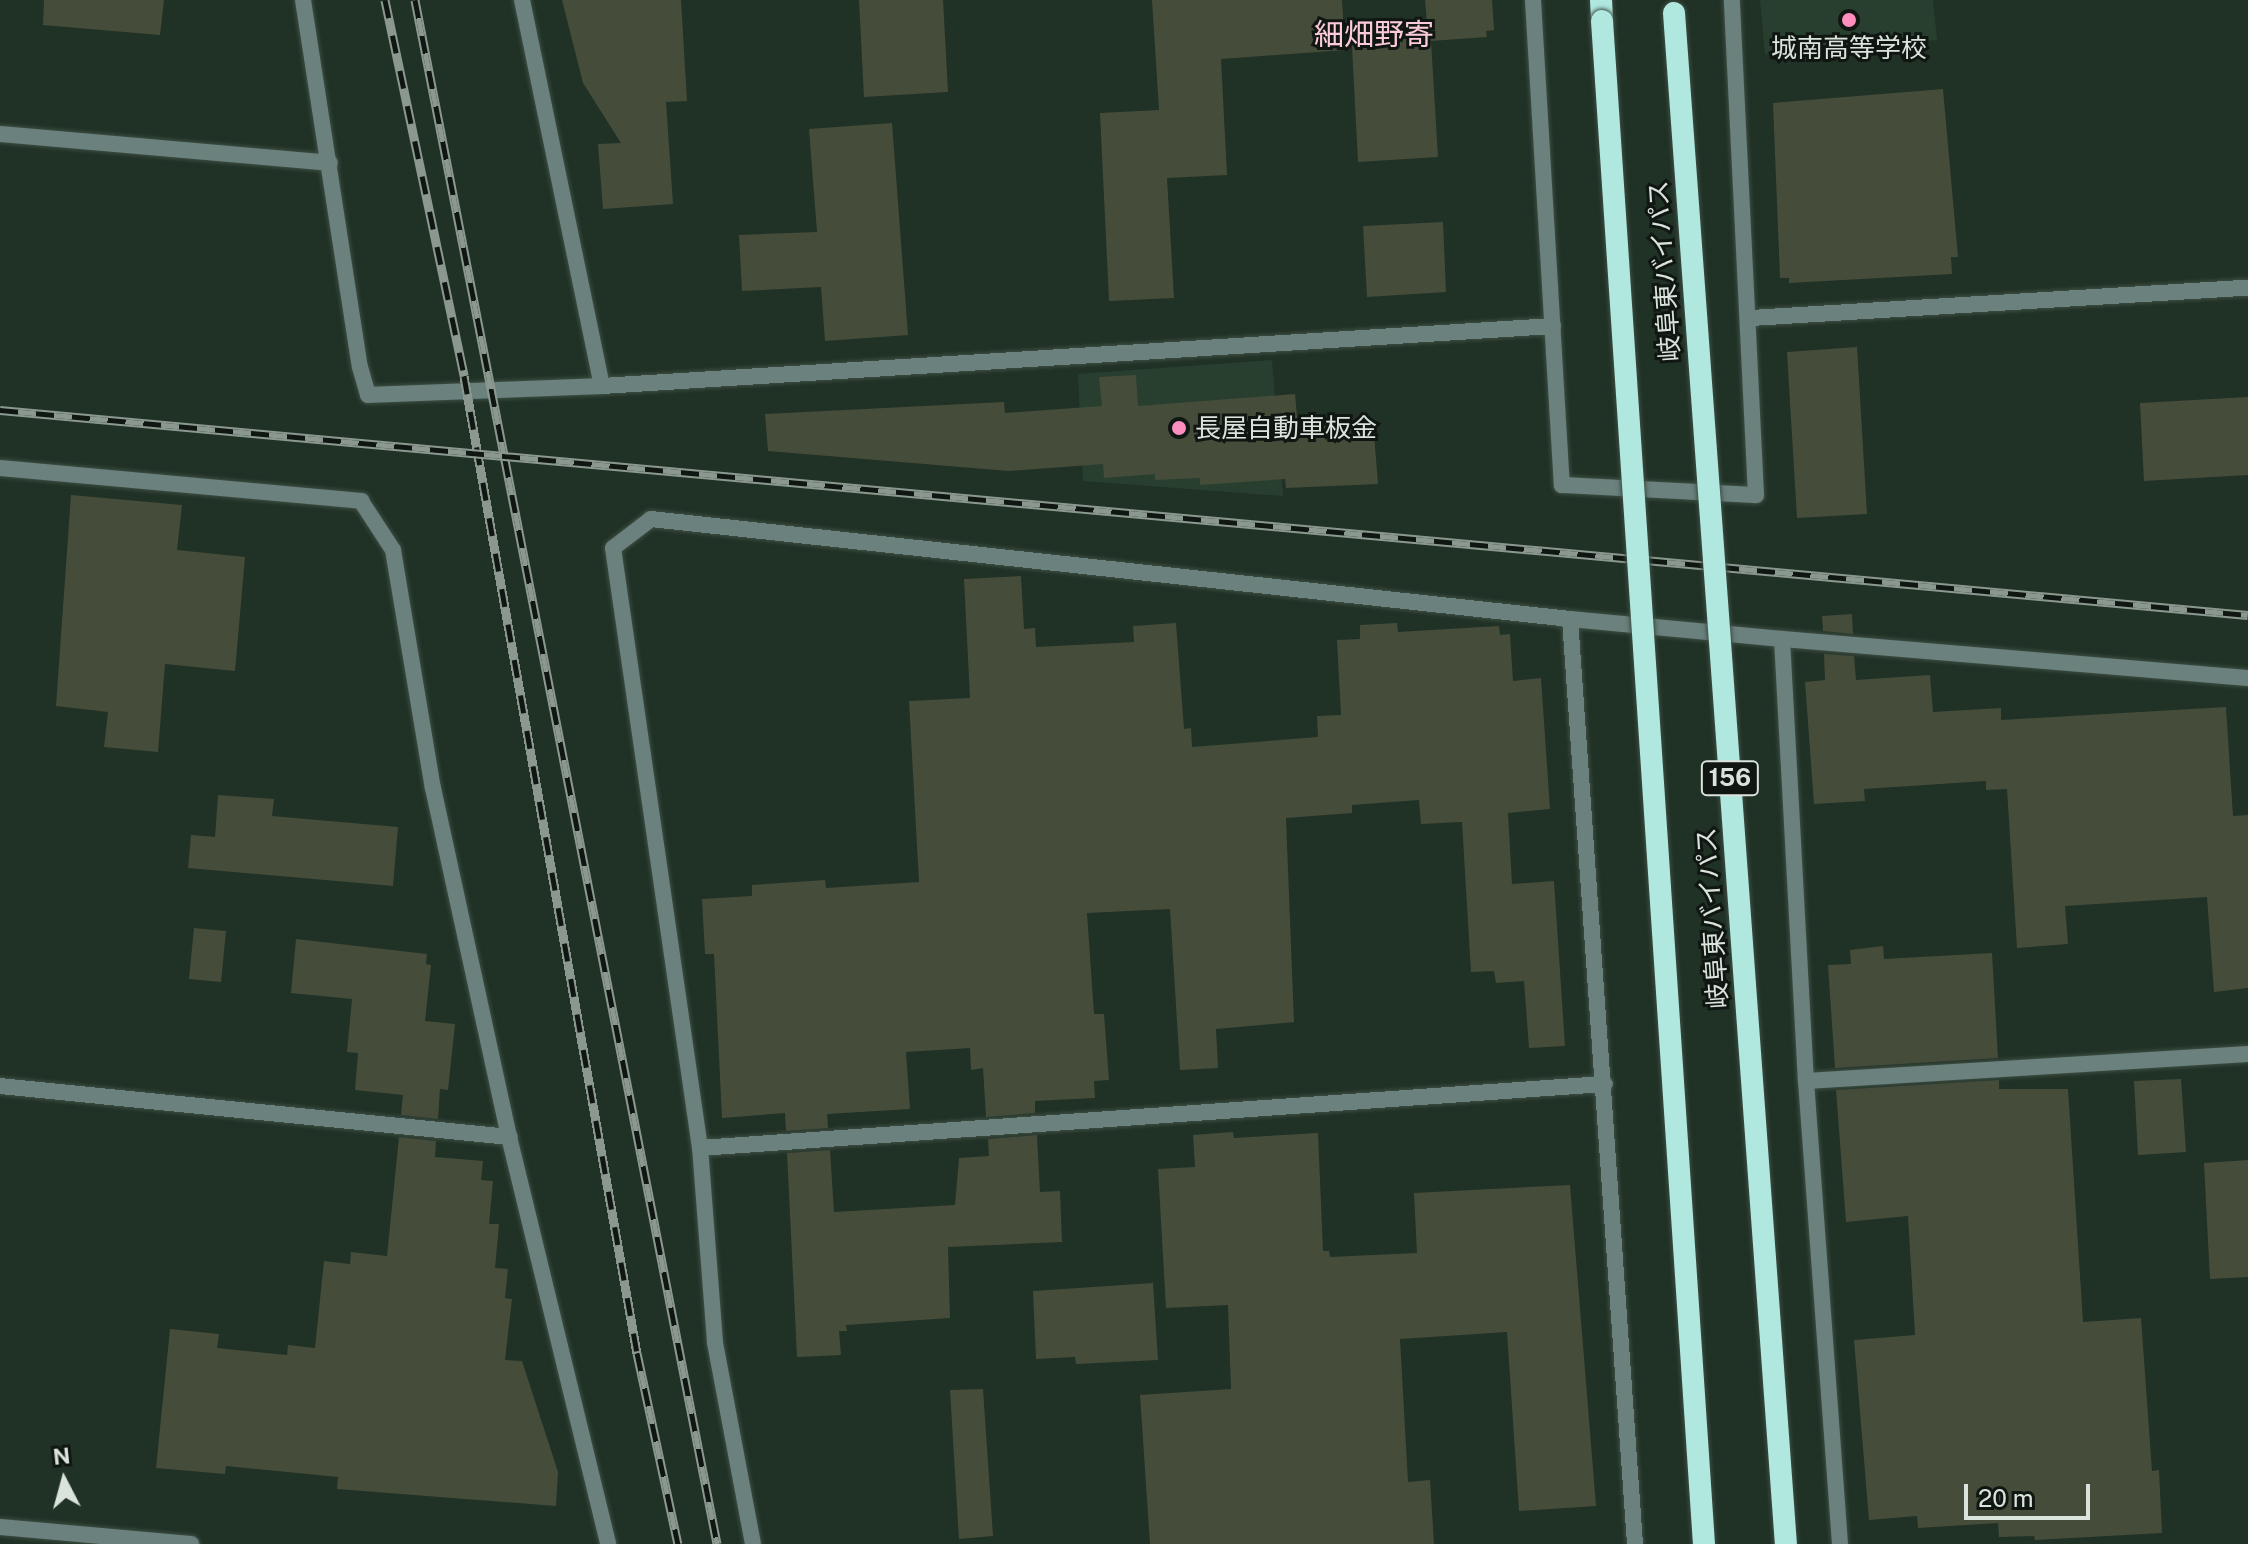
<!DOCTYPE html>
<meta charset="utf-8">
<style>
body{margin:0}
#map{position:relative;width:2248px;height:1544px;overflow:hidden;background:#203126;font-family:"Public Sans","Noto Sans JP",sans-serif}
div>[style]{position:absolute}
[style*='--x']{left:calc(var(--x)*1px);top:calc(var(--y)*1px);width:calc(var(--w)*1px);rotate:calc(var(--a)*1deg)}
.built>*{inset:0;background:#283f30}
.building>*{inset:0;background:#464c3a}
.roads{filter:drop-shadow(0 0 2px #3e4e43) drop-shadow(0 0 2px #3e4e43)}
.minor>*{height:16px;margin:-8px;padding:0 8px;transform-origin:8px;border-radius:8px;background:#6a817e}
.trunk>*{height:22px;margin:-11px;padding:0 11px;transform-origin:11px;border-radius:11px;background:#b0e8e0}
.rail>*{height:9px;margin-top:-4.5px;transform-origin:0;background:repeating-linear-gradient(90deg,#101712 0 18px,#8b988f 0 36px);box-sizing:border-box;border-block:2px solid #8b988f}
.bridges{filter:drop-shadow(0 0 2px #3e4e43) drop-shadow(0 0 2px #3e4e43)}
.trunk-bridge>*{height:22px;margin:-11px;padding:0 11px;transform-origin:11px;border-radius:11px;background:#b0e8e0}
.dots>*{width:22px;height:22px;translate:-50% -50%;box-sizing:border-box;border:4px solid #101712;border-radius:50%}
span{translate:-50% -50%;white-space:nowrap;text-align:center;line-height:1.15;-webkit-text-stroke:6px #101712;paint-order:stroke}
.shield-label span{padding:2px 6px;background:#101712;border:2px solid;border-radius:6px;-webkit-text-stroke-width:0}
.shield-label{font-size:24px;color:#dae4dd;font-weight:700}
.poi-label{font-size:26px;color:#dae4dd}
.left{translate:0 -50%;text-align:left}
.street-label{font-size:26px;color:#dae4dd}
.quarter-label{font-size:30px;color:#fbcadb}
.north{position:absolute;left:24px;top:1440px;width:80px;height:80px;-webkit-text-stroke:6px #101712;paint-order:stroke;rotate:354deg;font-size:22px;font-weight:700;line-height:32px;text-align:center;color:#dae4dd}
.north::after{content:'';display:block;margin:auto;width:28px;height:36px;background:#dae4dd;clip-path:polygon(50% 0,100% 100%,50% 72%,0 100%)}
.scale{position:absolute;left:1964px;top:1484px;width:126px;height:36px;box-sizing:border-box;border:4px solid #dae4dd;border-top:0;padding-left:10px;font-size:24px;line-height:28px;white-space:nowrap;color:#dae4dd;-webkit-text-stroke:6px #101712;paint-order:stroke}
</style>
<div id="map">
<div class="built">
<i style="clip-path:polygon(1760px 0,1933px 0,1937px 40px,1765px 54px)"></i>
<i style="clip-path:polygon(1272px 360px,1283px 496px,1083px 481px,1078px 374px)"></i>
</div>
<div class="building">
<i style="clip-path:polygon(44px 0,164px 0,160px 35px,43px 25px)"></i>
<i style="clip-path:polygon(562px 0,681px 0,687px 101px,666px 102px,673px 204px,603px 209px,598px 144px,621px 143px,583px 83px)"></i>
<i style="clip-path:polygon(859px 0,943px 0,948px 92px,864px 97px)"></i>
<i style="clip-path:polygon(1152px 0,1342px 0,1345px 50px,1221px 59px,1227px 175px,1167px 178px,1174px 298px,1109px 301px,1100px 113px,1159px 110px)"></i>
<i style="clip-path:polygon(1425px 0,1492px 0,1494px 30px,1486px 31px,1487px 37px,1431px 41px,1438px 157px,1358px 162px,1351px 28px,1427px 23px)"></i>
<i style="clip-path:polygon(1943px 89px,1958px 257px,1951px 257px,1952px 274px,1789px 283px,1789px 278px,1780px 278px,1773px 103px)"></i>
<i style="clip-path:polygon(892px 123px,908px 335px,825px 341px,821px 287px,742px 291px,739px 235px,817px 232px,809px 129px)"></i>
<i style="clip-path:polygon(1443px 222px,1446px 292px,1367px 297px,1363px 226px)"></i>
<i style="clip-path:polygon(1857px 347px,1867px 514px,1797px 518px,1787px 352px)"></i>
<i style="clip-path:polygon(1136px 375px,1138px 406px,1295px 394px,1298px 428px,1373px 422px,1378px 484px,1286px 488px,1285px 479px,1200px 485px,1200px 478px,1155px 480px,1155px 474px,1104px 478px,1103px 464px,1009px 471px,768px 451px,765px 414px,1004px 402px,1005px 413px,1102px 406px,1099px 377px)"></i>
<i style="clip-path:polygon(2248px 397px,2248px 475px,2144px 481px,2140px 403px)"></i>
<i style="clip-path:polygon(71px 495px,182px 505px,177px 550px,245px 557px,235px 671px,165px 664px,158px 752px,104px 747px,108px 712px,56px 706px)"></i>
<i style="clip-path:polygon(1021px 576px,1024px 629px,1035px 628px,1036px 647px,1134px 642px,1133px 626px,1176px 623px,1184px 729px,1191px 728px,1192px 747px,1318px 737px,1317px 716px,1341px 715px,1337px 640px,1360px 639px,1360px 625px,1397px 623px,1398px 632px,1499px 626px,1500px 635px,1510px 634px,1513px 681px,1541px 678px,1550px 809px,1508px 813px,1512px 884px,1554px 881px,1565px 1046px,1529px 1048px,1524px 981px,1496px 983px,1494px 971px,1471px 972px,1462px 822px,1421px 824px,1419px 800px,1352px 805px,1352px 813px,1286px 818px,1294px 1022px,1216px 1029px,1218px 1068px,1180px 1070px,1170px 909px,1087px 913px,1094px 1014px,1104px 1014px,1109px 1080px,1094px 1081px,1095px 1098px,1035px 1101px,1035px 1113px,986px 1117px,983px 1068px,971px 1070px,970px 1048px,906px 1052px,910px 1109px,827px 1114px,828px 1128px,786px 1131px,785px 1113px,722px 1118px,714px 954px,705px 954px,702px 899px,752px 896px,752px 885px,825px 880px,826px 888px,919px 882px,909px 701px,970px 698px,964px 579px)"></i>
<i style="clip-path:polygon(1852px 614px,1853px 634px,1823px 631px,1822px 616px)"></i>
<i style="clip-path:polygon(1824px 654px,1854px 656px,1856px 680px,1930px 675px,1933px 712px,2001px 708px,2001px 720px,2226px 707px,2233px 816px,2248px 815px,2248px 988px,2214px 992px,2207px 897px,2065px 906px,2068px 944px,2017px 948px,2007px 789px,1986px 790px,1986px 781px,1864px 789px,1865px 801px,1814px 804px,1805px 682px,1825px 680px)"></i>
<i style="clip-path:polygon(218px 795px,274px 799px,272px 816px,398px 827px,393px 886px,188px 868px,191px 835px,215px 837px)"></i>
<i style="clip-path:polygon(194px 928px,226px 931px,221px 982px,189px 979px)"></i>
<i style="clip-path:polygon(296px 939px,427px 954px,426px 964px,431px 965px,425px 1021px,455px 1024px,448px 1090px,440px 1089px,438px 1119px,401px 1115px,403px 1095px,355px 1090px,358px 1053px,347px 1052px,352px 999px,291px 993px)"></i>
<i style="clip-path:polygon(1883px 946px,1884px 959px,1992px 953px,1998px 1058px,1835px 1068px,1828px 965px,1851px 964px,1850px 950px)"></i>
<i style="clip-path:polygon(2181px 1079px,2186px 1152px,2138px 1155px,2134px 1081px)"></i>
<i style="clip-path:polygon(1999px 1080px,1999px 1089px,2068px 1089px,2083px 1322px,2141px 1318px,2152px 1471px,2159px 1470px,2162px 1533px,2035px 1540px,2034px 1536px,1999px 1537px,1998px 1523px,1918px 1528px,1917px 1516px,1869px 1520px,1854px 1340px,1915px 1335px,1908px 1216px,1846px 1222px,1836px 1090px)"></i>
<i style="clip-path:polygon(1233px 1132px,1234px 1138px,1318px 1133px,1323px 1251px,1329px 1251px,1330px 1257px,1417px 1253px,1414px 1193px,1570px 1185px,1596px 1506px,1519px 1511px,1507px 1332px,1400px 1339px,1408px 1482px,1430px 1480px,1434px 1544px,1150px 1544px,1140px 1395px,1231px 1389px,1228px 1305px,1166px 1308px,1158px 1169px,1195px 1167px,1193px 1135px)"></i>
<i style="clip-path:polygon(1037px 1135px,1040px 1192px,1060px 1191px,1062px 1242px,948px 1247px,950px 1318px,846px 1325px,847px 1331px,839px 1331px,841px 1355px,797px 1357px,787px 1153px,830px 1150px,834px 1212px,955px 1205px,959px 1158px,989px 1156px,988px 1139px)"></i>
<i style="clip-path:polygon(399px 1137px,436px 1141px,435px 1157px,483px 1161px,481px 1180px,493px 1181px,489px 1224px,499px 1224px,495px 1268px,508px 1269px,505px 1298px,512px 1299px,505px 1360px,522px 1361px,558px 1472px,556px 1506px,337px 1489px,338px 1477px,226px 1466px,225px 1474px,156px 1468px,170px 1329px,219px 1334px,217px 1348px,287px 1355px,288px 1345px,315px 1348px,324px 1261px,350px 1264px,351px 1252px,387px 1256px)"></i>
<i style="clip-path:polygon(2248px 1160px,2248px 1277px,2210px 1279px,2204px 1163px)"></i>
<i style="clip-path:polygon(1153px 1283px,1158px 1360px,1076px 1364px,1075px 1357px,1036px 1359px,1033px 1291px)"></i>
<i style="clip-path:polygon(983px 1389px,993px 1536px,959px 1539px,950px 1390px)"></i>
</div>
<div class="roads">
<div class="minor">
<i style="--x:303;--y:0;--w:371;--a:81.2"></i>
<i style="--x:360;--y:367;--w:29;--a:74"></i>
<i style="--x:368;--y:395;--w:234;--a:-2.2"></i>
<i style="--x:522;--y:0;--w:394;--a:78.3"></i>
<i style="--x:602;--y:386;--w:953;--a:-3.61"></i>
<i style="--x:1533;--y:0;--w:486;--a:86.6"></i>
<i style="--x:1562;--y:485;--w:194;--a:3"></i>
<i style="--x:1756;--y:495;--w:496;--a:-92.8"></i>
<i style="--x:0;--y:134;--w:331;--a:5"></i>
<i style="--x:1751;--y:318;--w:498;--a:-3.5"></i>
<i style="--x:0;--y:468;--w:363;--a:5.2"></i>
<i style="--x:361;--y:501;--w:59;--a:56.9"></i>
<i style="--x:393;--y:550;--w:241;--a:80.5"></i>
<i style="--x:433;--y:788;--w:357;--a:77.7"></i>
<i style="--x:509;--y:1137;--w:419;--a:76.3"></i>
<i style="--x:1782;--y:639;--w:468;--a:4.8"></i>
<i style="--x:1806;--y:1081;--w:443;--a:-3.5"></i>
<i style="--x:0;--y:1086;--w:512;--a:5.72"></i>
<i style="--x:700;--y:1148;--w:907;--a:-4.05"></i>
<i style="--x:0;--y:1527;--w:192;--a:5.1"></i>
<i style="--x:753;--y:1544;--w:206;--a:-100.7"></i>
<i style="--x:715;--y:1342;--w:195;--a:-94.4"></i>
<i style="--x:700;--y:1148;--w:606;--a:-98.25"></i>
<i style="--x:613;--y:548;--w:48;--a:-37.3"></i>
<i style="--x:651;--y:519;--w:924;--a:6.21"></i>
<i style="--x:1635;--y:1544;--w:927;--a:-94.02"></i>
<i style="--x:1570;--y:619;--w:213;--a:5.4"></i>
<i style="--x:1782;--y:639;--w:443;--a:86.9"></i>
<i style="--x:1806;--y:1081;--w:464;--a:85.8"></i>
</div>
<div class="trunk">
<i style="--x:1601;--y:0;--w:21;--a:87"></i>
</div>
</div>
<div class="rail">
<i style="--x:385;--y:0;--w:384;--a:78.1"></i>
<i style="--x:464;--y:376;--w:992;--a:79.96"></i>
<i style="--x:637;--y:1353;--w:195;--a:77.9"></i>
<i style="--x:415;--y:0;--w:1573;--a:78.93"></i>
<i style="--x:0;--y:410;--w:2257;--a:5.21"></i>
</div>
<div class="bridges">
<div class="trunk-bridge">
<i style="--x:1674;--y:13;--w:1535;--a:85.82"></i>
<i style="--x:1602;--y:21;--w:1526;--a:86.17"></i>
</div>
</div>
<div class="dots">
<i style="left:1849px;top:20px;background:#fe8ebd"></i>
<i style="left:1179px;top:428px;background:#fe8ebd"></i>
</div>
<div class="shield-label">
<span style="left:1730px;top:778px">156</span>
</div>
<div class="poi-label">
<span style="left:1849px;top:48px">城南高等学校</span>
<span class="left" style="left:1195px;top:428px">長屋自動車板金</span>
</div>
<div class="street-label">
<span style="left:1664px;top:271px;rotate:-94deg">岐阜東バイパス</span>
<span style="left:1712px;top:918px;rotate:-94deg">岐阜東バイパス</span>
</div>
<div class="quarter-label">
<span style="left:1374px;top:34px">細畑野寄</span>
</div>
<div class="north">N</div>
<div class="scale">20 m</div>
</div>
